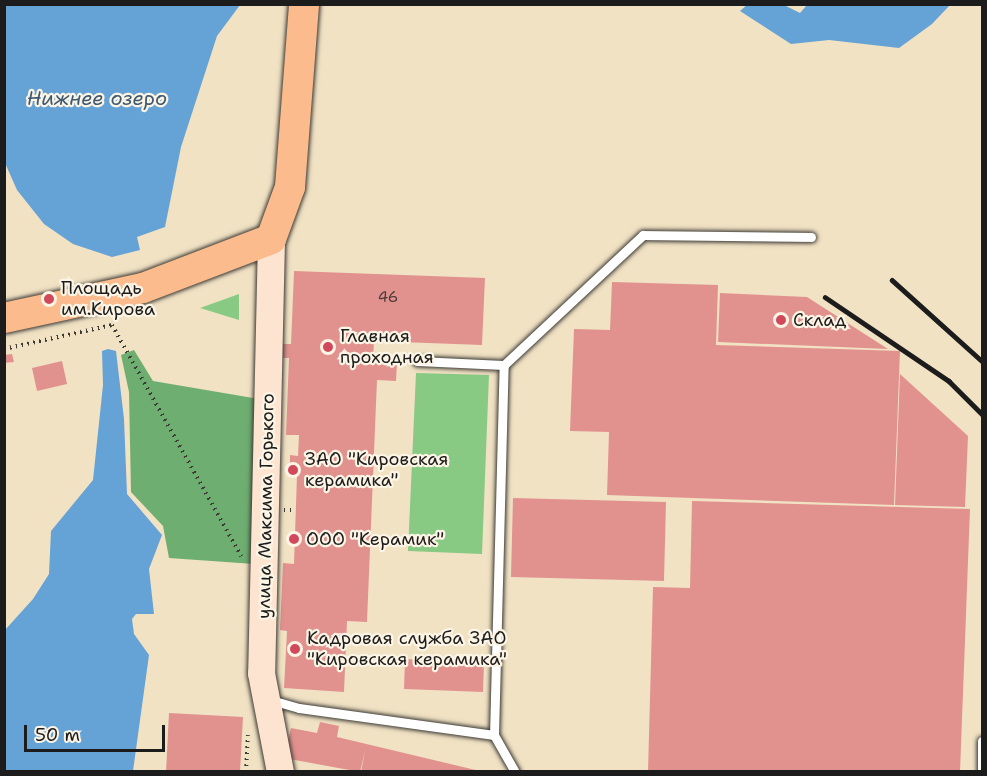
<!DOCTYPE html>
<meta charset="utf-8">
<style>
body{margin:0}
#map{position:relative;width:987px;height:776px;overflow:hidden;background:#f1e2c4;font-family:"Shantell Sans",sans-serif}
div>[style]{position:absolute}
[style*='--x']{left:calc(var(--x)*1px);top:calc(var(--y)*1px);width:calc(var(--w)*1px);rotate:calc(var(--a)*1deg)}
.green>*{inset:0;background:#88ca83}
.forest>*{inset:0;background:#6eae71}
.water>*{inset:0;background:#65a2d6}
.building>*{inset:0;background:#e2928e}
.path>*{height:4px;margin-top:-2px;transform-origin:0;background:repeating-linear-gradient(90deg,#3c3a35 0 1.5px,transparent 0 6px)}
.roads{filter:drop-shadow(0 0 2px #3c3a35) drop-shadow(0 0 2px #3c3a35)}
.lane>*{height:9px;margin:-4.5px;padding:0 4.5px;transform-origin:4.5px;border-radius:4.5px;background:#fff}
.secondary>*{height:27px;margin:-13.5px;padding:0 13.5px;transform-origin:13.5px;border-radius:13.5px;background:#fde4d1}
.primary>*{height:30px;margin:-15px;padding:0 15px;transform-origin:15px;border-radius:15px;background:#fbbb8c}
.rail>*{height:4.5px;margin:-2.25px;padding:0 2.25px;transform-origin:2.25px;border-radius:2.25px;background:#1c1c1c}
.dots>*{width:16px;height:16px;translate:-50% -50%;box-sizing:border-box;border:3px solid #fcf5e5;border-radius:50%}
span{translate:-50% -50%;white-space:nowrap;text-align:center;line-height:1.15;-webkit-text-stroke:4.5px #fcf5e5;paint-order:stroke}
.number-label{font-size:15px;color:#4e3a38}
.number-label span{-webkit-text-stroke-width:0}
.poi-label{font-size:18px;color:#1c1c1c}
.left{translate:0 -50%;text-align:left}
.street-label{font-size:18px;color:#1c1c1c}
.water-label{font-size:20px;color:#3d5870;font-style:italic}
.frame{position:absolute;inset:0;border:6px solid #1c1c1c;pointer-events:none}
.scale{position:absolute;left:24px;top:725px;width:141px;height:27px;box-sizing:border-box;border:3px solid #1c1c1c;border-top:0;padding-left:8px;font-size:18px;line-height:21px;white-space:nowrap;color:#1c1c1c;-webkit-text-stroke:4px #fcf5e5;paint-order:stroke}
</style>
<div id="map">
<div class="green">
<i style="clip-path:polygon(239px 294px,239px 320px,200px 308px)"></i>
<i style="clip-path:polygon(416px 373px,489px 375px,482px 554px,408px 551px)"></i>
</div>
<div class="forest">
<i style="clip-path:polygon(134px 350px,153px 381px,259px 399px,254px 564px,169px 558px,163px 526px,131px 492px,129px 392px,121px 355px)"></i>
</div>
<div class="water">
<i style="clip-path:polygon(748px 4px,784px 5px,800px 13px,807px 5px,950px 5px,932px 24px,899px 48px,829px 40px,791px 44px,740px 11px)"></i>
<i style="clip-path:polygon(4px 5px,240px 5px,217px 36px,181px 147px,165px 227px,137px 237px,140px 250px,112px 257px,73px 244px,44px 224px,17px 190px,5px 163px)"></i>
<i style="clip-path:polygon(108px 349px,116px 351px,124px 419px,127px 494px,162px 535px,149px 569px,154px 614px,136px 614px,132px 619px,134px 634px,149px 655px,133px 771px,5px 771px,5px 630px,33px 599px,49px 574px,51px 531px,93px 480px,103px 385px,102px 351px)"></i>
</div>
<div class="building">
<i style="clip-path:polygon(294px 271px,485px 278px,482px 345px,374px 341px,373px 361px,397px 362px,396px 381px,377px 380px,367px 622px,347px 621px,344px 692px,284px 688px,287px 631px,280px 630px,283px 563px,294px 564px,297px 475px,289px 475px,290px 465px,290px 455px,298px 456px,299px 435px,286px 435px,289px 358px,283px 358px,283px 344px,291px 344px)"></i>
<i style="clip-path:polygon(612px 282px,718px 285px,716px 345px,900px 351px,894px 505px,607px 495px,609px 432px,570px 431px,574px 329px,610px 330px)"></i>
<i style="clip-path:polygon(720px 293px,807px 297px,888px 349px,718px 342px)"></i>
<i style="clip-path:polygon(12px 354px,14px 362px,4px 363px,4px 355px)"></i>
<i style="clip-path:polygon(62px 361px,67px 384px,37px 391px,32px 368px)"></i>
<i style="clip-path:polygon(900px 374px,968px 436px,965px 507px,895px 505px)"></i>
<i style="clip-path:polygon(513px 498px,666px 502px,664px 581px,511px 577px)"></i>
<i style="clip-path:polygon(692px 501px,970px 509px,960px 772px,648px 772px,653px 587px,690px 588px)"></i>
<i style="clip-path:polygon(405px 659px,484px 662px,483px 692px,404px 689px)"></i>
<i style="clip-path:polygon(169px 713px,243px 717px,240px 772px,166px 772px)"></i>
<i style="clip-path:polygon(320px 722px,339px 726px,337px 737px,484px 772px,361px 772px,365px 751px,360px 772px,284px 758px,291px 728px,317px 733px)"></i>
</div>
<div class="path">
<i style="--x:4;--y:349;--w:111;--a:-12.5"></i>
<i style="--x:112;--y:325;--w:265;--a:60.8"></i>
<i style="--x:284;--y:510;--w:12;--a:0"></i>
<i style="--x:246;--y:772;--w:37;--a:-87"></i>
</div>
<div class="roads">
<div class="lane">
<i style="--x:504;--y:365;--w:190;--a:-43.1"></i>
<i style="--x:643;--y:235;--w:168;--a:0.7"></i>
<i style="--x:271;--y:700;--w:29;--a:16"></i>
<i style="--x:299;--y:708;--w:197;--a:7.9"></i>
<i style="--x:494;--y:735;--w:370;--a:-88.5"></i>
<i style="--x:504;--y:365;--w:87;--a:-177.4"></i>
<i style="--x:494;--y:735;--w:43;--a:60.4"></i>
<i style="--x:982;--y:772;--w:31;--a:-90"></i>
</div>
<div class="secondary">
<i style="--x:271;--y:239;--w:434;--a:91.3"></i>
<i style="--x:261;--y:673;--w:101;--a:79.1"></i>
</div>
<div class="primary">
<i style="--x:4;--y:318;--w:142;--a:-12.2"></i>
<i style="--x:143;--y:288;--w:137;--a:-20.9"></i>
<i style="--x:271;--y:239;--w:55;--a:-69.9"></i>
<i style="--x:290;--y:187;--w:184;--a:-85.6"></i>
</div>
</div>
<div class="rail">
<i style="--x:892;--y:280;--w:121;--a:42"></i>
<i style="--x:825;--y:297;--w:150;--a:34.1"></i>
<i style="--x:949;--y:381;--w:47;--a:45"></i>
</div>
<div class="dots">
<i style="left:49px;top:299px;background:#d1495b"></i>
<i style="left:781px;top:320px;background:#d1495b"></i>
<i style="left:328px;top:347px;background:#d1495b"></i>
<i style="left:293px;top:470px;background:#d1495b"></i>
<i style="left:294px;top:539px;background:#d1495b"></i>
<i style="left:295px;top:649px;background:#d1495b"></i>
</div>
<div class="number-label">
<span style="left:388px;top:298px">46</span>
</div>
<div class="poi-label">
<span class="left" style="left:61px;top:299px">Площадь<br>им.Кирова</span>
<span class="left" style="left:793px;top:320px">Склад</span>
<span class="left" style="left:340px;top:347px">Главная<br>проходная</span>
<span class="left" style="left:305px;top:470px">ЗАО "Кировская<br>керамика"</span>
<span class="left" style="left:306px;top:539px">ООО "Керамик"</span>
<span class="left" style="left:307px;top:649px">Кадровая служба ЗАО<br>"Кировская керамика"</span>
</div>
<div class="street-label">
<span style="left:266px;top:506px;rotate:-89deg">улица Максима Горького</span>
</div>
<div class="water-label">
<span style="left:97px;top:98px">Нижнее озеро</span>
</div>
<div class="frame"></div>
<div class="scale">50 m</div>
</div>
